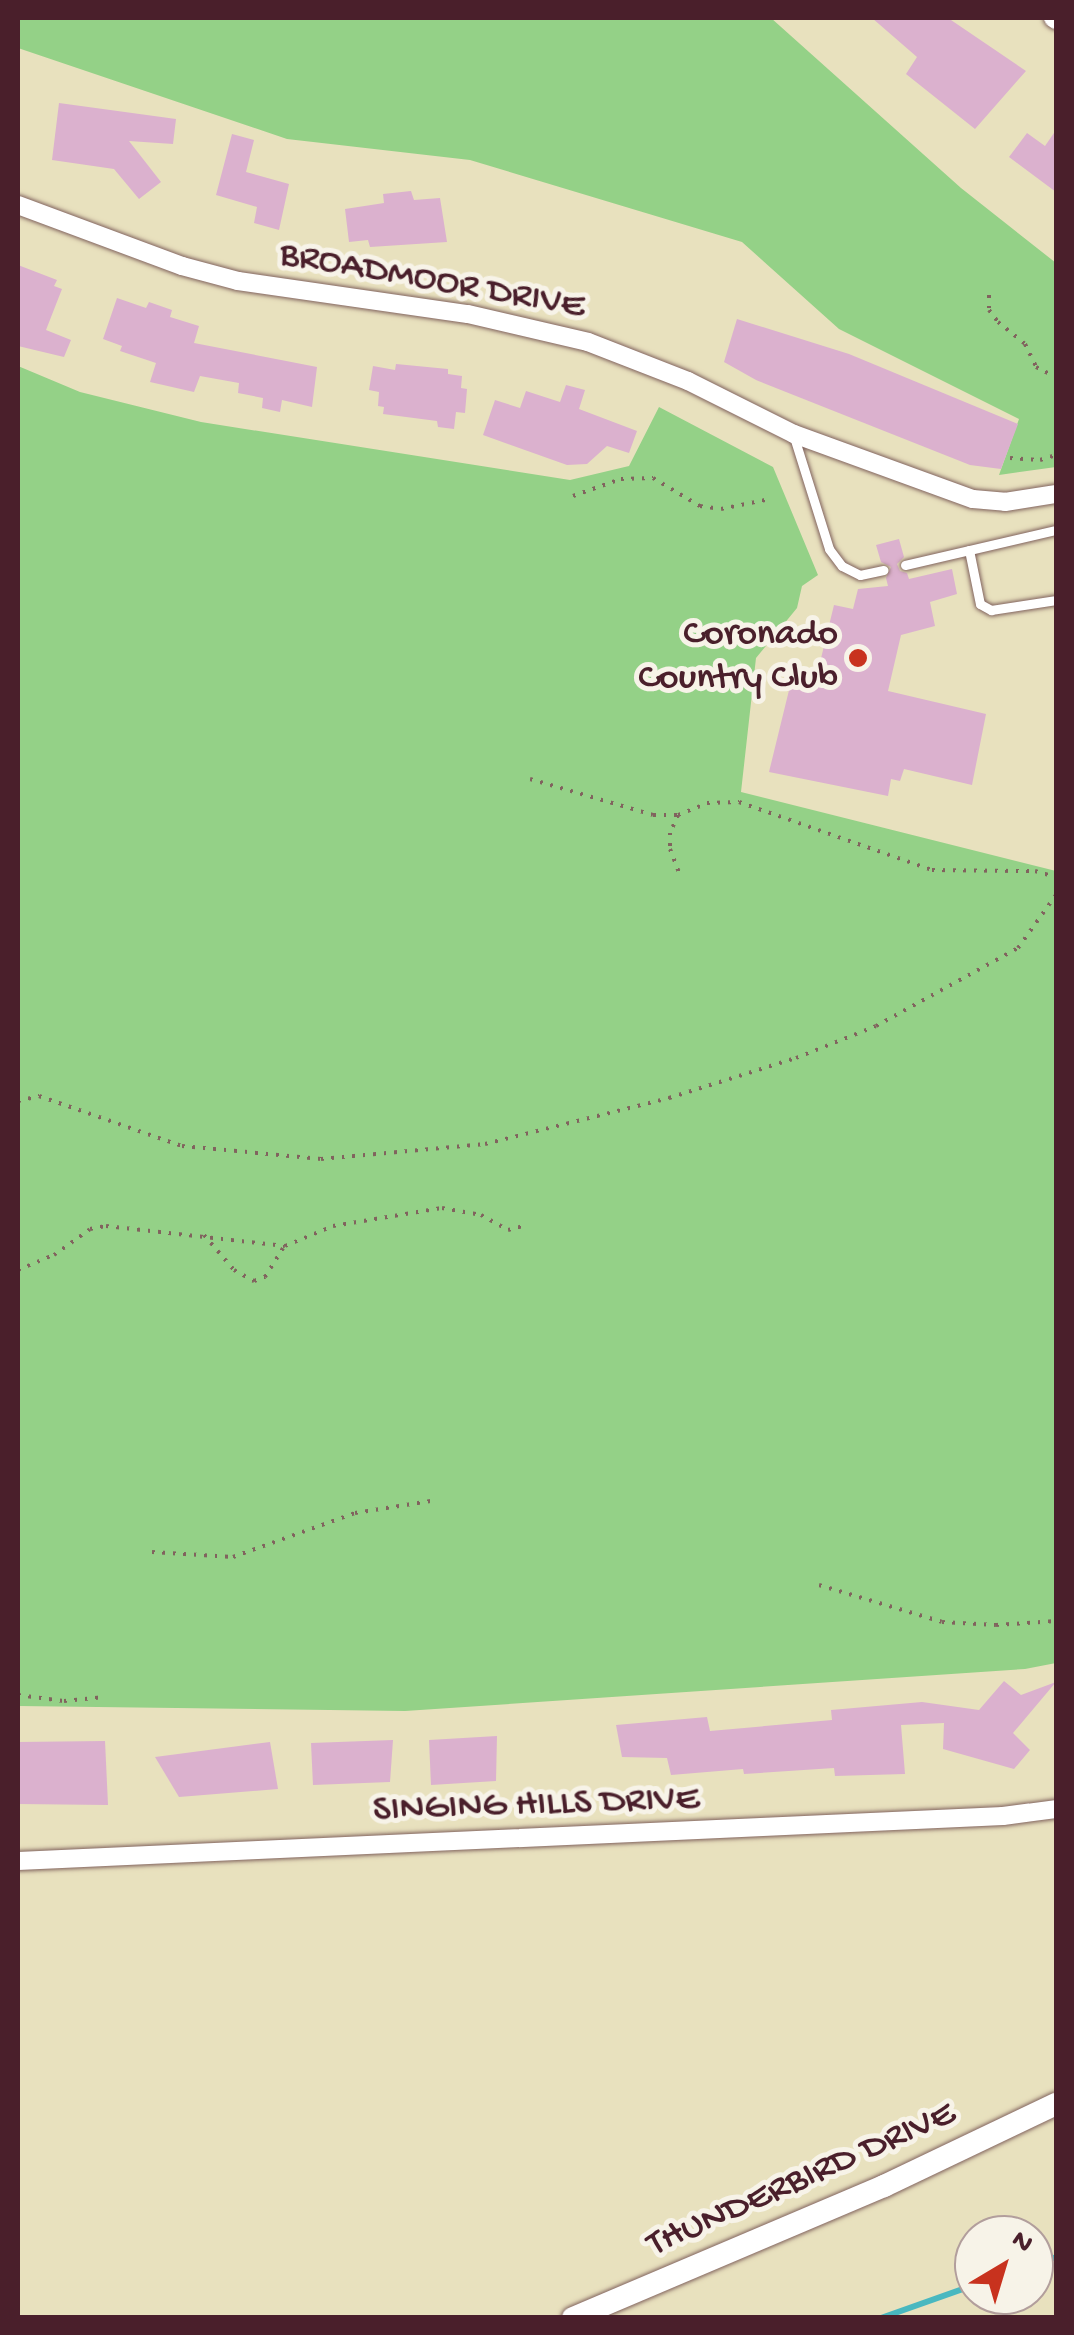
<!DOCTYPE html>
<style>
body{margin:0}
#map{position:relative;width:1074px;height:2335px;overflow:hidden;background:#e8e1be;font-family:"Gochi Hand",sans-serif}
div>[style]{position:absolute}
[style*='--x']{left:calc(var(--x)*1px);top:calc(var(--y)*1px);width:calc(var(--w)*1px);rotate:calc(var(--a)*1deg)}
.green>*{inset:0;background:#94d187}
.stream>*{height:6px;margin:-3px;padding:0 3px;transform-origin:3px;border-radius:3px;background:#49b8c0}
.building>*{inset:0;background:#dbb1ce}
.path>*{height:4px;margin-top:-2px;transform-origin:0;background:repeating-linear-gradient(90deg,#81635e 0 2.5px,transparent 0 10.5px)}
.roads{filter:drop-shadow(0 0 2px #81635e) drop-shadow(0 0 2px #81635e)}
.lane>*{height:9px;margin:-4.5px;padding:0 4.5px;transform-origin:4.5px;border-radius:4.5px;background:#fff}
.street>*{height:18px;margin:-9px;padding:0 9px;transform-origin:9px;border-radius:9px;background:#fff}
.secondary>*{height:22px;margin:-11px;padding:0 11px;transform-origin:11px;border-radius:11px;background:#fff}
.dots>*{width:28px;height:28px;translate:-50% -50%;box-sizing:border-box;border:5px solid #f7f3e8;border-radius:50%}
span{translate:-50% -50%;white-space:nowrap;text-align:center;line-height:1.15;-webkit-text-stroke:10px #f7f3e8;paint-order:stroke}
.street-label{font-size:38px;color:#4a1f2b}
.poi-label{font-size:38px;color:#4a1f2b}
.right{translate:-100% -50%;text-align:right}
.frame{position:absolute;inset:0;border:20px solid #4a1f2b;pointer-events:none}
.north{position:absolute;left:954px;top:2215px;width:100px;height:100px;box-sizing:border-box;background:#f7f3e8;border:2px solid #b29e9c;border-radius:50%;rotate:38deg;font-size:28px;font-weight:700;line-height:40px;text-align:center;color:#4a1f2b}
.north::after{content:'';display:block;margin:auto;width:35px;height:45px;background:#c8321e;clip-path:polygon(50% 0,100% 100%,50% 72%,0 100%)}
</style>
<div id="map">
<div class="green">
<i style="clip-path:polygon(18px 18px,771px 18px,961px 188px,1056px 263px,1056px 467px,999px 475px,1019px 419px,839px 329px,742px 242px,470px 160px,287px 139px,18px 48px)"></i>
<i style="clip-path:polygon(18px 366px,80px 392px,201px 422px,570px 480px,629px 466px,659px 407px,773px 467px,818px 575px,802px 586px,797px 608px,756px 658px,741px 792px,1056px 871px,1056px 1663px,1025px 1669px,405px 1711px,18px 1706px)"></i>
</div>
<div class="stream">
<i style="--x:1034;--y:2259;--w:22;--a:-3"></i>
<i style="--x:881;--y:2318;--w:99;--a:-19.5"></i>
</div>
<div class="building">
<i style="clip-path:polygon(872px 18px,948px 18px,1026px 71px,975px 129px,906px 74px,917px 57px)"></i>
<i style="clip-path:polygon(59px 103px,176px 119px,173px 144px,129px 141px,161px 182px,139px 199px,114px 169px,52px 160px)"></i>
<i style="clip-path:polygon(1056px 130px,1056px 192px,1009px 157px,1027px 133px,1045px 146px)"></i>
<i style="clip-path:polygon(232px 134px,254px 140px,246px 172px,289px 184px,279px 230px,254px 223px,257px 207px,216px 195px)"></i>
<i style="clip-path:polygon(411px 191px,414px 200px,440px 198px,447px 242px,370px 247px,368px 240px,349px 242px,345px 209px,384px 203px,383px 194px)"></i>
<i style="clip-path:polygon(18px 265px,57px 280px,54px 286px,62px 289px,46px 330px,71px 340px,64px 357px,18px 346px)"></i>
<i style="clip-path:polygon(117px 298px,146px 308px,149px 302px,172px 310px,170px 317px,199px 326px,194px 343px,317px 367px,312px 407px,282px 400px,280px 412px,262px 408px,263px 398px,238px 393px,239px 383px,200px 376px,194px 392px,150px 382px,156px 363px,120px 351px,122px 346px,103px 339px)"></i>
<i style="clip-path:polygon(737px 319px,849px 354px,1018px 424px,1001px 469px,970px 465px,756px 380px,724px 362px)"></i>
<i style="clip-path:polygon(396px 364px,448px 369px,448px 374px,462px 376px,461px 388px,467px 389px,465px 413px,456px 412px,454px 429px,438px 427px,437px 421px,383px 414px,384px 407px,378px 406px,379px 392px,369px 390px,373px 366px,395px 370px)"></i>
<i style="clip-path:polygon(566px 385px,585px 390px,579px 409px,637px 431px,629px 453px,607px 446px,587px 464px,567px 465px,483px 435px,495px 400px,520px 408px,526px 391px,560px 402px)"></i>
<i style="clip-path:polygon(899px 539px,904px 557px,897px 564px,900px 571px,907px 573px,909px 579px,952px 569px,957px 594px,930px 602px,935px 626px,901px 635px,888px 691px,986px 714px,972px 785px,904px 769px,900px 781px,891px 779px,888px 796px,769px 772px,791px 682px,814px 687px,834px 605px,853px 609px,858px 589px,888px 586px,886px 578px,891px 567px,881px 562px,876px 545px)"></i>
<i style="clip-path:polygon(1004px 1681px,1021px 1695px,1056px 1682px,1013px 1733px,1030px 1750px,1014px 1769px,943px 1749px,944px 1723px,901px 1725px,905px 1774px,835px 1776px,834px 1768px,744px 1774px,743px 1769px,671px 1775px,667px 1758px,622px 1757px,616px 1725px,707px 1717px,710px 1731px,832px 1720px,831px 1710px,922px 1702px,979px 1710px)"></i>
<i style="clip-path:polygon(497px 1736px,496px 1781px,431px 1785px,429px 1740px)"></i>
<i style="clip-path:polygon(393px 1740px,390px 1782px,313px 1785px,311px 1743px)"></i>
<i style="clip-path:polygon(105px 1741px,108px 1805px,18px 1804px,18px 1742px)"></i>
<i style="clip-path:polygon(270px 1742px,278px 1789px,179px 1797px,155px 1757px)"></i>
</div>
<div class="path">
<i style="--x:989;--y:295;--w:15;--a:90"></i>
<i style="--x:989;--y:310;--w:15;--a:53"></i>
<i style="--x:998;--y:322;--w:35;--a:39"></i>
<i style="--x:1025;--y:344;--w:25;--a:64"></i>
<i style="--x:1036;--y:367;--w:22;--a:27"></i>
<i style="--x:1010;--y:458;--w:30;--a:4"></i>
<i style="--x:1040;--y:460;--w:17;--a:-17"></i>
<i style="--x:573;--y:496;--w:51;--a:-19.5"></i>
<i style="--x:621;--y:479;--w:32;--a:-2"></i>
<i style="--x:653;--y:478;--w:55;--a:30.8"></i>
<i style="--x:700;--y:506;--w:21;--a:8"></i>
<i style="--x:721;--y:509;--w:45;--a:-11.6"></i>
<i style="--x:530;--y:779;--w:128;--a:16.3"></i>
<i style="--x:653;--y:815;--w:25;--a:0"></i>
<i style="--x:678;--y:815;--w:31;--a:-22"></i>
<i style="--x:707;--y:803;--w:32;--a:-2"></i>
<i style="--x:739;--y:802;--w:205;--a:19.4"></i>
<i style="--x:932;--y:870;--w:103;--a:0.6"></i>
<i style="--x:1035;--y:871;--w:22;--a:16"></i>
<i style="--x:678;--y:815;--w:20;--a:114"></i>
<i style="--x:670;--y:833;--w:16;--a:90"></i>
<i style="--x:670;--y:849;--w:26;--a:69"></i>
<i style="--x:18;--y:1101;--w:22;--a:-13"></i>
<i style="--x:39;--y:1096;--w:151;--a:19.3"></i>
<i style="--x:182;--y:1146;--w:140;--a:5.3"></i>
<i style="--x:321;--y:1159;--w:165;--a:-5.2"></i>
<i style="--x:485;--y:1144;--w:190;--a:-14"></i>
<i style="--x:669;--y:1098;--w:133;--a:-17.5"></i>
<i style="--x:796;--y:1058;--w:86;--a:-21.8"></i>
<i style="--x:876;--y:1026;--w:162;--a:-28.8"></i>
<i style="--x:1018;--y:948;--w:65;--a:-54.4"></i>
<i style="--x:204;--y:1235;--w:46;--a:49.4"></i>
<i style="--x:234;--y:1270;--w:23;--a:29"></i>
<i style="--x:254;--y:1281;--w:12;--a:-20"></i>
<i style="--x:265;--y:1277;--w:34;--a:-58"></i>
<i style="--x:18;--y:1270;--w:39;--a:-23"></i>
<i style="--x:54;--y:1255;--w:44;--a:-35.8"></i>
<i style="--x:90;--y:1229;--w:16;--a:-11"></i>
<i style="--x:106;--y:1226;--w:180;--a:6.4"></i>
<i style="--x:285;--y:1246;--w:52;--a:-22.6"></i>
<i style="--x:333;--y:1226;--w:110;--a:-9.4"></i>
<i style="--x:442;--y:1208;--w:40;--a:10"></i>
<i style="--x:481;--y:1215;--w:31;--a:29"></i>
<i style="--x:508;--y:1230;--w:20;--a:-15"></i>
<i style="--x:152;--y:1552;--w:81;--a:3.5"></i>
<i style="--x:233;--y:1557;--w:130;--a:-19.8"></i>
<i style="--x:355;--y:1513;--w:83;--a:-9"></i>
<i style="--x:819;--y:1585;--w:128;--a:16.7"></i>
<i style="--x:942;--y:1622;--w:54;--a:3.2"></i>
<i style="--x:996;--y:1625;--w:60;--a:-3.8"></i>
<i style="--x:18;--y:1695;--w:46;--a:7.4"></i>
<i style="--x:64;--y:1701;--w:41;--a:-5.6"></i>
</div>
<div class="roads">
<div class="lane">
<i style="--x:794;--y:437;--w:117;--a:72.6"></i>
<i style="--x:829;--y:549;--w:21;--a:53"></i>
<i style="--x:842;--y:566;--w:20;--a:27"></i>
<i style="--x:860;--y:575;--w:24;--a:-12"></i>
<i style="--x:969;--y:550;--w:55;--a:78.5"></i>
<i style="--x:980;--y:604;--w:13;--a:29"></i>
<i style="--x:991;--y:610;--w:66;--a:-8.7"></i>
<i style="--x:905;--y:565;--w:155;--a:-13.1"></i>
</div>
<div class="street">
<i style="--x:1053;--y:18;--w:4;--a:34"></i>
<i style="--x:18;--y:205;--w:175;--a:20.4"></i>
<i style="--x:182;--y:266;--w:58;--a:15"></i>
<i style="--x:238;--y:281;--w:232;--a:8.2"></i>
<i style="--x:468;--y:314;--w:123;--a:13.1"></i>
<i style="--x:588;--y:342;--w:107;--a:21.3"></i>
<i style="--x:688;--y:381;--w:119;--a:26.6"></i>
<i style="--x:794;--y:434;--w:190;--a:20"></i>
<i style="--x:973;--y:499;--w:32;--a:5"></i>
<i style="--x:1005;--y:502;--w:52;--a:-8.9"></i>
<i style="--x:18;--y:1861;--w:986;--a:-2.62"></i>
<i style="--x:1003;--y:1816;--w:53;--a:-7.5"></i>
</div>
<div class="secondary">
<i style="--x:573;--y:2318;--w:338;--a:-23"></i>
<i style="--x:884;--y:2186;--w:191;--a:-25.5"></i>
</div>
</div>
<div class="dots">
<i style="left:858px;top:658px;background:#c8321e"></i>
</div>
<div class="street-label">
<span style="left:432px;top:282px;rotate:10deg">BROADMOOR DRIVE</span>
<span style="left:536px;top:1806px;rotate:-2deg">SINGING HILLS DRIVE</span>
<span style="left:802px;top:2181px;rotate:-24deg">THUNDERBIRD DRIVE</span>
</div>
<div class="poi-label">
<span class="right" style="left:838px;top:658px">Coronado<br>Country Club</span>
</div>
<div class="frame"></div>
<div class="north">N</div>
</div>
